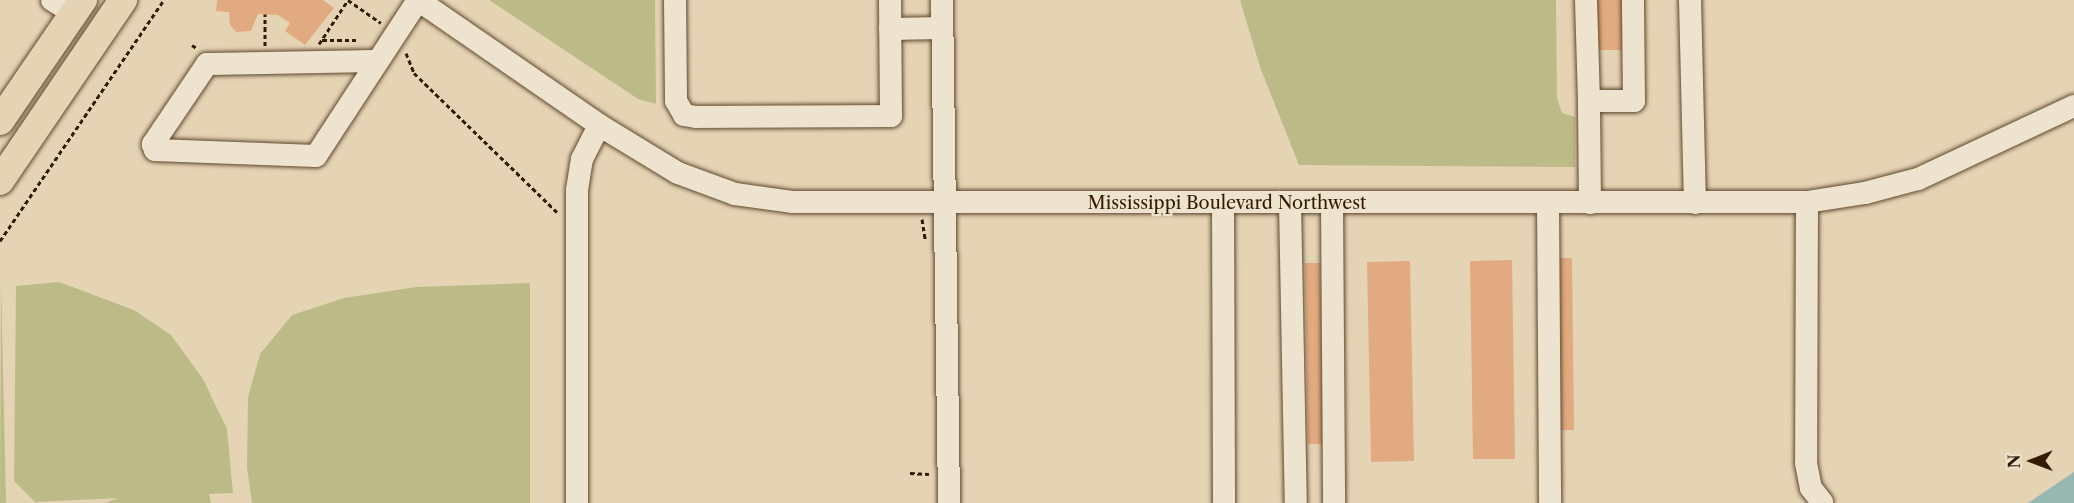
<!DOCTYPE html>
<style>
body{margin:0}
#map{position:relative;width:2074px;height:503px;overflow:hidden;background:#e5d4b4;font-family:"Libre Caslon Text",serif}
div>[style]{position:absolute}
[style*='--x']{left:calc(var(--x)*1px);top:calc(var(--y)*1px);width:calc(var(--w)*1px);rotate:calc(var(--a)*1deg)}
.green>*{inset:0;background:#bcbb88}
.water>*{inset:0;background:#96b8b1}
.building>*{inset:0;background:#e2aa81}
.path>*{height:3px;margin-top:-1.5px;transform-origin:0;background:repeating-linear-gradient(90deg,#321b00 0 4.5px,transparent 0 7.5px)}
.roads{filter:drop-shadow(0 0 2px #5f492d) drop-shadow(0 0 2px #5f492d)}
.minor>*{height:22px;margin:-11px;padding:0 11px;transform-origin:11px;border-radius:11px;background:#eee3ce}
.major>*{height:28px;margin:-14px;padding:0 14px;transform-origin:14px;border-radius:14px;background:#e5d4b4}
span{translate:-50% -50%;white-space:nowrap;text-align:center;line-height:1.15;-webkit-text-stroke:4.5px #eee3ce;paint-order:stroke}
.street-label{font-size:18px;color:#321b00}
.north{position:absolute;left:2002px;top:431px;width:60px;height:60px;-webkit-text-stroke:4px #eee3ce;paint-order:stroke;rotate:269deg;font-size:16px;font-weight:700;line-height:24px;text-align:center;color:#321b00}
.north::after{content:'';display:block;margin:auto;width:21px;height:27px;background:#321b00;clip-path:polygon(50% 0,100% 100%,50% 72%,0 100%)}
</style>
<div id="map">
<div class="green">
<i style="clip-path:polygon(489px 0,655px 0,656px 104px,638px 99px)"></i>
<i style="clip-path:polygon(1240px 0,1556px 0,1557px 98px,1562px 113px,1575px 117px,1575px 167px,1299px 165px,1260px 67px)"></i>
<i style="clip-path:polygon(1px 282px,6px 503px,0 503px)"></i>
<i style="clip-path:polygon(59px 282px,134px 310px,171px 335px,203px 379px,227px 429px,233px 493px,209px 494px,211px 503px,105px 503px,118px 498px,35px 502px,14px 481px,16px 286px)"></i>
<i style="clip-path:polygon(530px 283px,530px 503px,252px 503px,247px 468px,248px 397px,260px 354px,292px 315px,344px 298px,416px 287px)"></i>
</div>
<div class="water">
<i style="clip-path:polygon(2074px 472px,2074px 503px,2028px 503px)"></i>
</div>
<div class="building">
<i style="clip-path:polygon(217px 0,323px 0,334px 8px,305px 45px,285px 31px,290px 23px,278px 15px,258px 14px,251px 31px,236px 32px,230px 25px,229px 12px,216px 11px)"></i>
<i style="clip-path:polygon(1594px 0,1626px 0,1626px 50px,1594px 50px)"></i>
<i style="clip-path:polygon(1556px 258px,1572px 258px,1574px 430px,1559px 430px)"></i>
<i style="clip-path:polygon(1512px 260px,1515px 459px,1473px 459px,1470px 261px)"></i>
<i style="clip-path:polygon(1410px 261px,1414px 461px,1371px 462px,1367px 262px)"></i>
<i style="clip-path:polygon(1305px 263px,1320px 263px,1323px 444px,1308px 444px)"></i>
</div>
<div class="path">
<i style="--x:348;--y:0;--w:40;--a:34.9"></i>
<i style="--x:322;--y:40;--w:34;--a:0"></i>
<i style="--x:319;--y:44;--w:53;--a:-56.6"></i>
<i style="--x:192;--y:45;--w:7;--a:34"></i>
<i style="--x:265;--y:46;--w:32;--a:-90"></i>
<i style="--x:406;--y:53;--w:22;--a:68"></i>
<i style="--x:414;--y:73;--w:202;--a:44.2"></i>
<i style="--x:922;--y:219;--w:20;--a:81"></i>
<i style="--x:0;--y:241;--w:292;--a:-55.8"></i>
<i style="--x:910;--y:473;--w:19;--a:3"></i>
</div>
<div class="roads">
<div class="minor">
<i style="--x:52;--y:0;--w:26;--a:32"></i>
<i style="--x:418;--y:0;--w:220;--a:34.6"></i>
<i style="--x:599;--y:125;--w:92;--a:31.3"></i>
<i style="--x:678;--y:173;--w:61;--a:20.2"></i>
<i style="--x:735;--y:194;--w:59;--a:7.9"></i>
<i style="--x:793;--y:202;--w:1014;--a:0"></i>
<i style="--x:1807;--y:202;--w:59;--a:-8.8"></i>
<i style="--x:1865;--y:193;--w:55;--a:-14.8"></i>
<i style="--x:1918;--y:179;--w:172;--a:-25.1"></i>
<i style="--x:675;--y:0;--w:101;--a:89.4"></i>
<i style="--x:676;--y:101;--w:16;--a:60"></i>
<i style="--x:684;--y:115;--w:13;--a:9"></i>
<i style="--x:697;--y:117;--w:194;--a:-0.3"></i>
<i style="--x:891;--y:116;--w:116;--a:-90.5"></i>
<i style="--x:942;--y:0;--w:503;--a:89.2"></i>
<i style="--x:1586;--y:0;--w:101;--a:88.3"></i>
<i style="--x:1690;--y:0;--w:203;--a:88.6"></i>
<i style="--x:890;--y:29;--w:52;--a:-1.1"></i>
<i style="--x:377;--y:61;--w:170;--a:179"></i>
<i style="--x:207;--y:64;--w:97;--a:124"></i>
<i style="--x:153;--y:144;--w:6;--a:72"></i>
<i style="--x:155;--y:150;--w:161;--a:2.1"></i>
<i style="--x:316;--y:156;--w:186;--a:-56.8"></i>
<i style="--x:1332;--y:202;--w:301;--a:89.6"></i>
<i style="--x:1807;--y:202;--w:261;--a:90.2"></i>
<i style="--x:1806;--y:463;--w:25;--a:79"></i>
<i style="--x:1811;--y:488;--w:18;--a:52"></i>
<i style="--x:1290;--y:203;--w:300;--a:88.9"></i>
<i style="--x:1548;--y:203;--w:300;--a:89.6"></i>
<i style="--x:1590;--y:203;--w:102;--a:-90.6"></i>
<i style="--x:1589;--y:101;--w:45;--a:0"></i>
<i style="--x:1634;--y:101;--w:101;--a:-90.6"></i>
<i style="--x:1223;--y:204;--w:299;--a:89.8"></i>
<i style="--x:577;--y:503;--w:313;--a:-90"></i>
<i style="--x:577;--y:190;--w:31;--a:-81"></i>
<i style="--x:582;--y:159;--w:38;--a:-63"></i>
</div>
<div class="major">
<i style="--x:0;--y:121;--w:147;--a:-55.6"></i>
<i style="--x:0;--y:181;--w:219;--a:-55.8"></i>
</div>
</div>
<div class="street-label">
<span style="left:1227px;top:203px">Mississippi Boulevard Northwest</span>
</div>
<div class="north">N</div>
</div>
